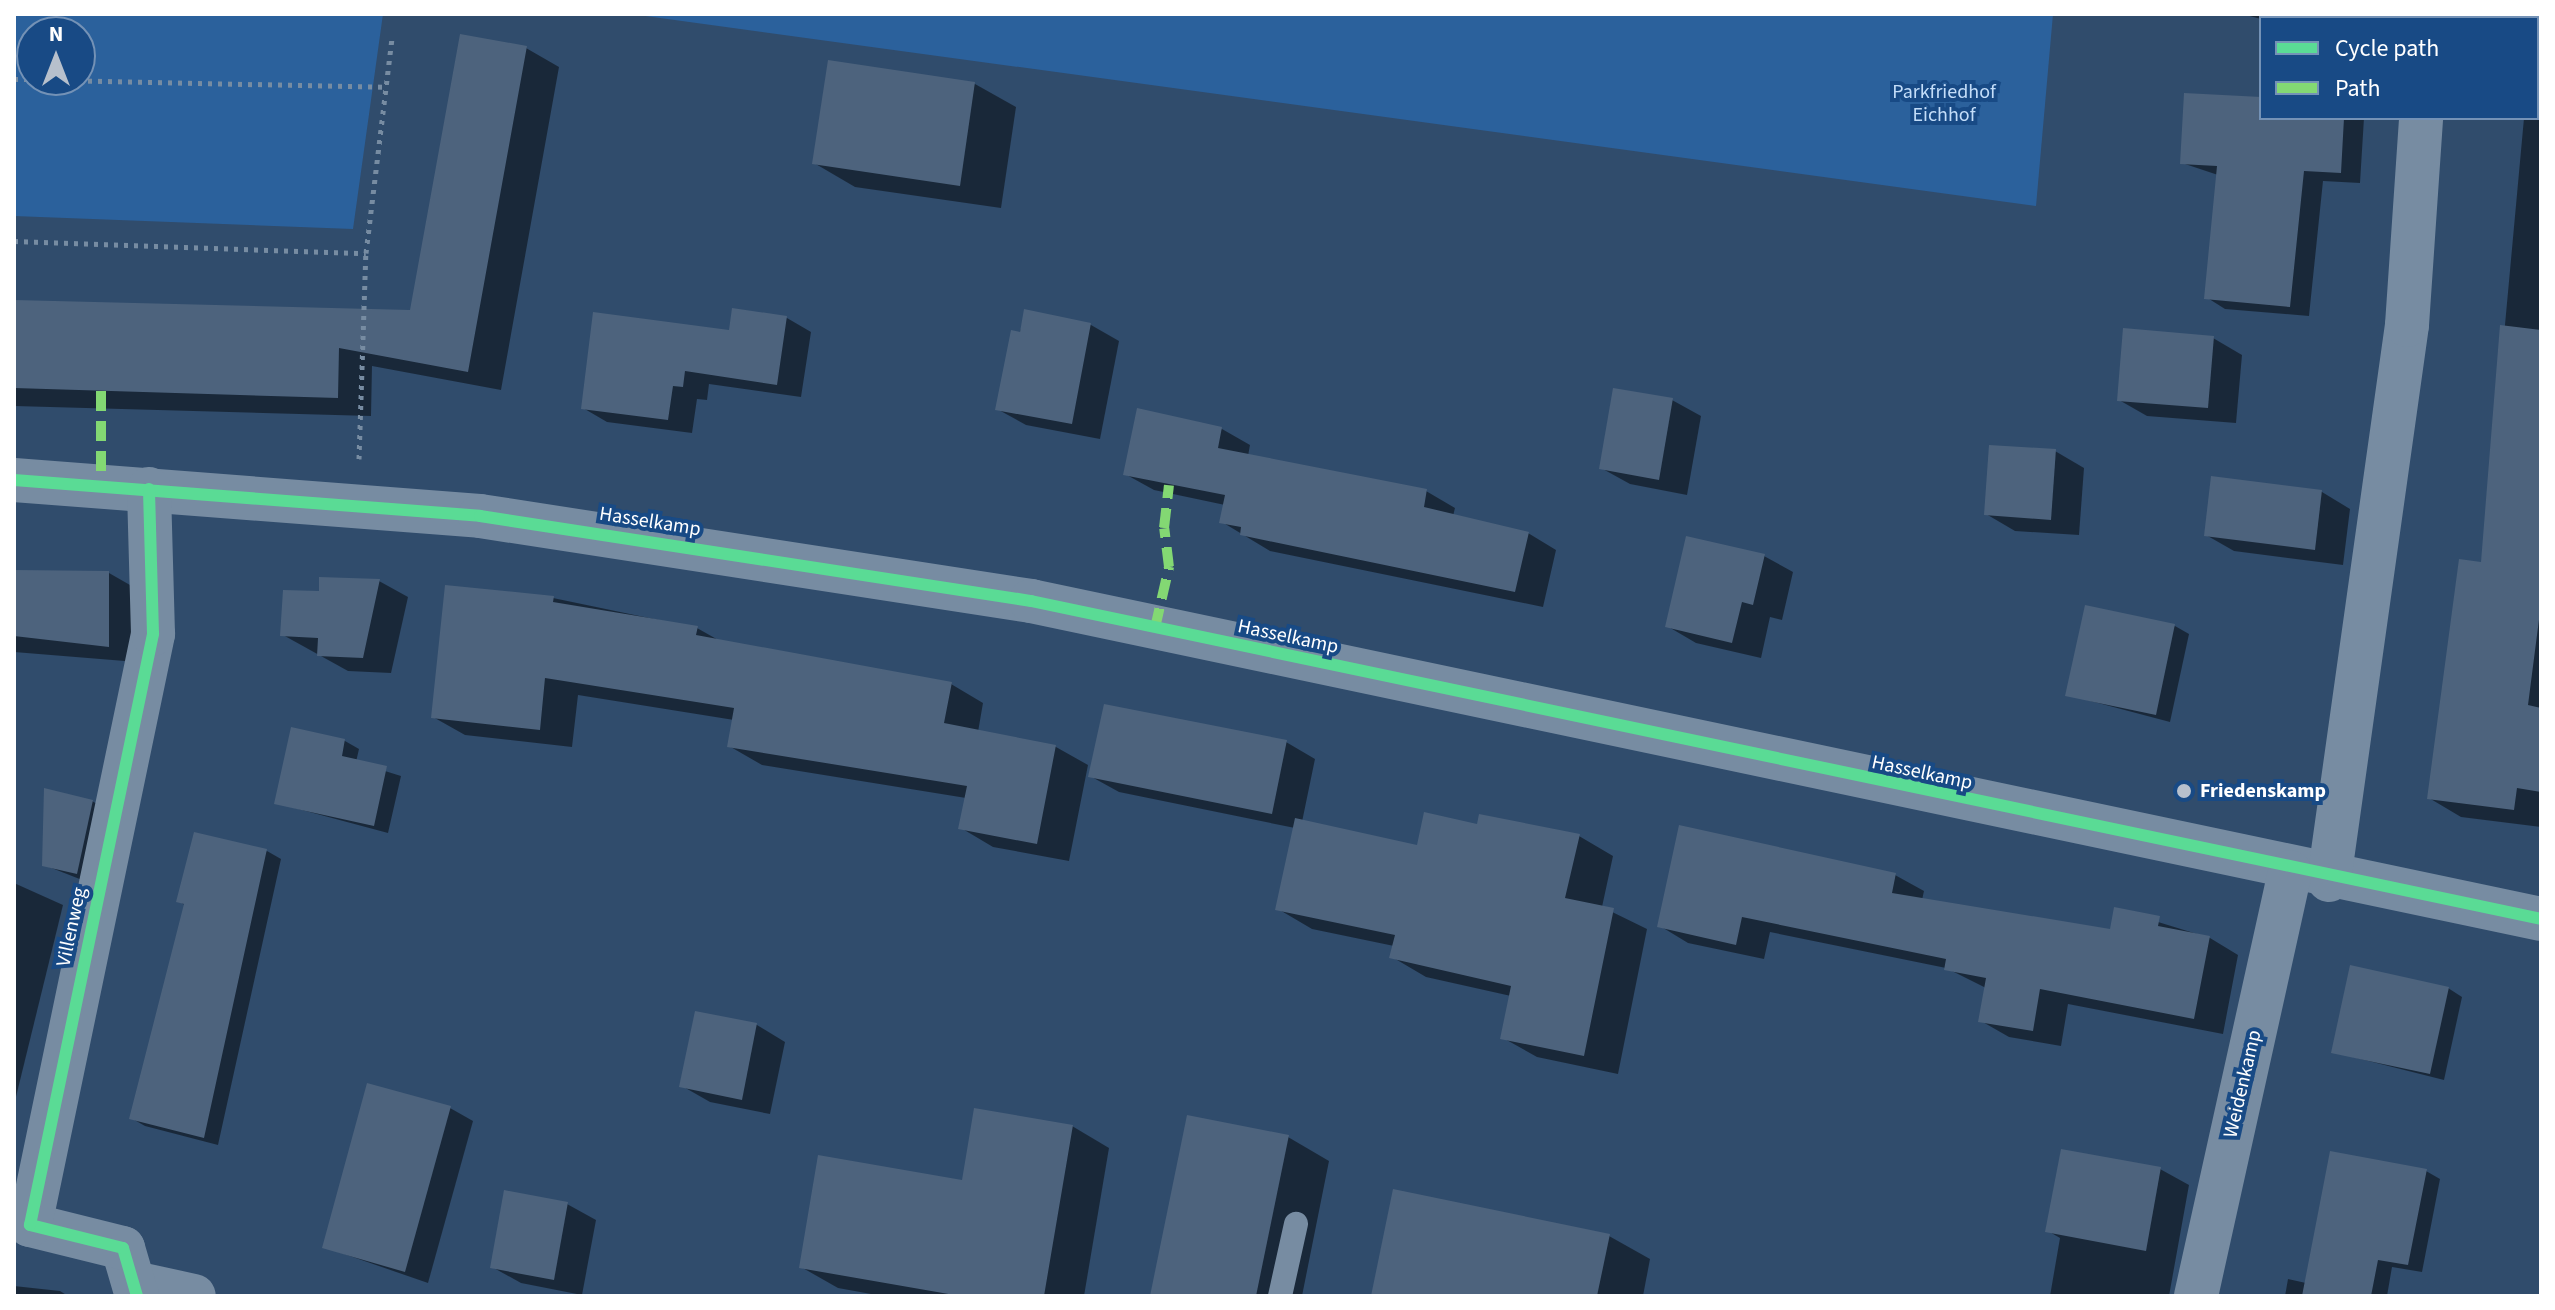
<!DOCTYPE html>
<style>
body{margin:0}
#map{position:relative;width:2555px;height:1310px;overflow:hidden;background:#304c6c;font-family:"Source Sans 3",sans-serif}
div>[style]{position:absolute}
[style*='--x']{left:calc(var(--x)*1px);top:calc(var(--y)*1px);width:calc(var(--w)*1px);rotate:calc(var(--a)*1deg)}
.green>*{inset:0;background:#2b619c}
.shadow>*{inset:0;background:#0007}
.building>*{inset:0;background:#4d637d}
.path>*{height:5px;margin-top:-2.5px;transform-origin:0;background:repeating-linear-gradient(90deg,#778ca2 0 4px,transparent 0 10px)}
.lane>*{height:24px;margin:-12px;padding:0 12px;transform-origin:12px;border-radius:12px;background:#778ca2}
.street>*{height:44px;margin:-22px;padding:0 22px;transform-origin:22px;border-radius:22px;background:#778ca2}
.quiet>*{height:10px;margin-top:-5px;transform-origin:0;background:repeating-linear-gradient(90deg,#83d873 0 20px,transparent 0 30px)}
.cycleway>*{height:12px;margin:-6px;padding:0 6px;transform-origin:6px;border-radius:6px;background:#5adb95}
.dots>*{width:22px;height:22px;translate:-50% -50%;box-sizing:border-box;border:4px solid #184a85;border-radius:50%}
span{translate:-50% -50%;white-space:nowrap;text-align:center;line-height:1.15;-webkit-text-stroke:8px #184a85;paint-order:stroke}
.park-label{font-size:20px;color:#c3ddf9}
.street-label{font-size:20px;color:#fff}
.poi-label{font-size:20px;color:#fff;font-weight:700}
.left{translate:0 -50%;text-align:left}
.frame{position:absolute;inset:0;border:16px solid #fff;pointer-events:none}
.legend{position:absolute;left:2259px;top:16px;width:280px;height:104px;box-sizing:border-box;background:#184a85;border:2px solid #7492b6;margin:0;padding:10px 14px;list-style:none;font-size:24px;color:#fff}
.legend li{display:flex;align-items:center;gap:16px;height:40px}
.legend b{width:40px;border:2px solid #7492b6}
.north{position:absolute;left:16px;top:16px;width:80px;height:80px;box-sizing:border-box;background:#184a85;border:2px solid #7492b6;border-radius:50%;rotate:0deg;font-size:22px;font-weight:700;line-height:32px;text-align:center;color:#fff}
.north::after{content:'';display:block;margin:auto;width:28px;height:36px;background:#b7c0cc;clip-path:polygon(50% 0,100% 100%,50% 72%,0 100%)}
</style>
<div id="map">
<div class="green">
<i style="clip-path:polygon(evenodd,14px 14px,383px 14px,353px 229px,14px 216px,14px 14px,32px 32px,80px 32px,80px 80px,32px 80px,32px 32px)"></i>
<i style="clip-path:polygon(631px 14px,2053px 14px,2036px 206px)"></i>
</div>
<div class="shadow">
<i style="clip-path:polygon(2242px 14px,2350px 14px,2261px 19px)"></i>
<i style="clip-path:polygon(2532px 14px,2541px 14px,2541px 45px,2537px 18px)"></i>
<i style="clip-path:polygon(526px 48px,559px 67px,501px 390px,372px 366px,371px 416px,14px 406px,14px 302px,411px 312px)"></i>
<i style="clip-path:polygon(975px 84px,1016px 107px,1001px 208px,855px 187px,814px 163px)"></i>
<i style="clip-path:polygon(2261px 99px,2261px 118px,2364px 118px,2360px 183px,2323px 181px,2309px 316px,2225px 309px,2206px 297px,2218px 175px,2182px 163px)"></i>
<i style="clip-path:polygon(2537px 114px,2541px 114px,2541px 827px,2461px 817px,2429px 798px,2483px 564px,2524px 118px)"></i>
<i style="clip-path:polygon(1026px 312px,1091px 325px,1119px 341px,1100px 439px,1026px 425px,997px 409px)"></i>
<i style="clip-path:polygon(787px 318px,811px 332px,801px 397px,709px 384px,707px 400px,697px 399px,692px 433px,607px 422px,583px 408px,730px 332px)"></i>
<i style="clip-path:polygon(2213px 338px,2242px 355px,2236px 423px,2147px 416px,2119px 400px)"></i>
<i style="clip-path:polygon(1672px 400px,1701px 416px,1687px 495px,1630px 484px,1601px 468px)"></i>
<i style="clip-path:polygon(1222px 429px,1250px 445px,1248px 456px,1426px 491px,1455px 508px,1453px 516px,1528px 533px,1556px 550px,1543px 607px,1270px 551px,1222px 522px,1225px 505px,1154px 490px,1125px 474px)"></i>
<i style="clip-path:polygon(2055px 451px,2084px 468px,2079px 535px,2015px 531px,1986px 514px)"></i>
<i style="clip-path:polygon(2213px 478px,2322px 492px,2350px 509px,2343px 565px,2234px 551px,2206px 535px)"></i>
<i style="clip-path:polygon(1764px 556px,1793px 572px,1782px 620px,1770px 617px,1761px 658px,1696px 643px,1667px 626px)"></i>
<i style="clip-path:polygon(14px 572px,109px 573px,137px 589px,137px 662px,14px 652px)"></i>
<i style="clip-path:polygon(379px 581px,408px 597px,391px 673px,348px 671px,283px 635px)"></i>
<i style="clip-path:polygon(553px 598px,697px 628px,720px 641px,951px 684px,983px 703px,978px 732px,1056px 747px,1088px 765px,1069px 861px,993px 847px,961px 828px,966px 798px,762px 765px,729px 746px,734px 720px,578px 695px,572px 747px,465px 735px,433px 717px)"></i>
<i style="clip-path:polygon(2175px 626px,2189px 634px,2170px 722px,2068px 695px)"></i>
<i style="clip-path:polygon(293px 729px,345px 741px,359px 749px,356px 762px,401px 776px,388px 833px,276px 803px)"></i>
<i style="clip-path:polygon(1286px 742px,1315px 759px,1302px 822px,1418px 847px,1478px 827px,1579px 836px,1613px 856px,1602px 907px,1647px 929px,1618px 1074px,1537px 1057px,1503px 1038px,1511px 996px,1426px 977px,1392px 957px,1394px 946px,1312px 929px,1278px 909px,1295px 828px,1119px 792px,1090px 776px)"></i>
<i style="clip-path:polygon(92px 801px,121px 818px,105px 889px,44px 865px)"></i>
<i style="clip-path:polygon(267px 851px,281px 859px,218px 1145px,145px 1126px,131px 1118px,186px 906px,179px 901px)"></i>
<i style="clip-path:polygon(1895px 875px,1924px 891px,1922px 900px,2111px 931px,2116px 909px,2210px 938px,2238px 955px,2223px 1034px,2068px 1004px,2061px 1046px,2009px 1037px,1981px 1021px,1986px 988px,1946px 968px,1770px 932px,1764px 959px,1688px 943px,1660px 926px)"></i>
<i style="clip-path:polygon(14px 883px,63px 905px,14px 1105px)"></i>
<i style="clip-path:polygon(2448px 988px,2462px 997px,2444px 1080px,2333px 1052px)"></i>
<i style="clip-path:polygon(697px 1013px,757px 1025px,785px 1042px,770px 1114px,710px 1102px,682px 1086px)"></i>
<i style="clip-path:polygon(450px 1108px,473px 1121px,428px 1283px,324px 1247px)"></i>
<i style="clip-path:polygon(1072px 1126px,1109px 1148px,1084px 1296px,882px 1296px,838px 1288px,801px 1267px)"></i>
<i style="clip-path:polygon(1288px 1137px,1329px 1161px,1302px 1296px,1152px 1296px)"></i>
<i style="clip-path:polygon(2160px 1169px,2189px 1185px,2169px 1296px,2050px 1296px,2060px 1238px,2048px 1231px)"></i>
<i style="clip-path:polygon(2426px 1171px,2440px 1179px,2422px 1272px,2392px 1267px,2387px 1296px,2285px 1296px,2288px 1279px,2306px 1283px)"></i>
<i style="clip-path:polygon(567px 1204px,596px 1220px,582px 1295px,521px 1283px,492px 1267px)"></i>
<i style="clip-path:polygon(1609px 1236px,1650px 1259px,1643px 1296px,1373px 1296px)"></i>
<i style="clip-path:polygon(14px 1286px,60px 1291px,68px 1296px,14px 1296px)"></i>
</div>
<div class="building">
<i style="clip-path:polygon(460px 34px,527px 46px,468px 372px,339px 348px,338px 398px,14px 388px,14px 300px,410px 310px)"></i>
<i style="clip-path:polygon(828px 60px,975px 82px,960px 186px,812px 164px)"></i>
<i style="clip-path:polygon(2184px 93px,2261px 97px,2261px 118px,2344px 118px,2341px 173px,2304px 171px,2290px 307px,2204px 299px,2217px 166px,2180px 164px)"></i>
<i style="clip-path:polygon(732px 308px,787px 316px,777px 385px,685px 371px,683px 387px,673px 386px,668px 420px,581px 409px,593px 312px,729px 330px)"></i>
<i style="clip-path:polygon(1024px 309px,1091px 323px,1072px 424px,995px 410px,1011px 330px,1020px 332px)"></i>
<i style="clip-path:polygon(2500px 325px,2541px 330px,2541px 604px,2528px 705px,2541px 708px,2541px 792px,2517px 788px,2514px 810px,2427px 799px,2459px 559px,2481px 562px)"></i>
<i style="clip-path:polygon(2123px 328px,2214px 336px,2208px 408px,2117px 401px)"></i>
<i style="clip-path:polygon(1613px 388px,1673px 398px,1659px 480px,1599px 469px)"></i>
<i style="clip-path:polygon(1137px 408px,1222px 427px,1218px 448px,1427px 489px,1424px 507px,1529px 532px,1515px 592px,1240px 535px,1241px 527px,1219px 523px,1225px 495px,1123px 475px)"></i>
<i style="clip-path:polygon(1989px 445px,2056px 449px,2051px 520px,1984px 515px)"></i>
<i style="clip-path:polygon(2211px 476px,2322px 490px,2315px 550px,2204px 536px)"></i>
<i style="clip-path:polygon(1686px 536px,1765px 554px,1753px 605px,1742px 602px,1732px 643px,1665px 627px)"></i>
<i style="clip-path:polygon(14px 570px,109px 571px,109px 647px,14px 636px)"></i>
<i style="clip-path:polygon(319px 577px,380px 579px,363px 658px,317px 656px,318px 638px,280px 636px,283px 590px,319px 591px)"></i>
<i style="clip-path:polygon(445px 585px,554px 596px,553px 602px,698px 626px,696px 635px,952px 682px,944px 723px,1056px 745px,1037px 844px,958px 829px,967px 786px,727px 747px,734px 708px,545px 678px,540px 730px,431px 718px)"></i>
<i style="clip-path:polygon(2085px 605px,2175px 624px,2156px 715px,2065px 696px)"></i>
<i style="clip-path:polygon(1104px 704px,1287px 740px,1272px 814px,1088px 777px)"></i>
<i style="clip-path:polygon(291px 727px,345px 739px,342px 756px,387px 766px,374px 826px,274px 804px)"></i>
<i style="clip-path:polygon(44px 788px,93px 800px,77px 874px,42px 866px)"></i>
<i style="clip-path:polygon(1424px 812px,1477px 824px,1479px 814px,1580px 834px,1565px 898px,1614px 908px,1584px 1056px,1500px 1039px,1511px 986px,1389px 958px,1395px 935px,1275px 910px,1295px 818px,1417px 845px)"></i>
<i style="clip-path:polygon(1679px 825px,1896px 873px,1892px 893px,2110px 929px,2114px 907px,2160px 916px,2158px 926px,2210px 936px,2194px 1019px,2040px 989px,2033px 1031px,1978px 1022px,1986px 978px,1944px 970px,1946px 959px,1742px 917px,1736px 945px,1657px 927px)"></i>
<i style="clip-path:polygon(194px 832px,267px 849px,204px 1138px,129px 1119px,184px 904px,176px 902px)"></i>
<i style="clip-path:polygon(2350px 965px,2449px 987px,2430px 1074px,2331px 1053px)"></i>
<i style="clip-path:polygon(695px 1011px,757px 1023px,742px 1100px,679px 1087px)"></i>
<i style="clip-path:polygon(367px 1083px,451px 1106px,405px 1272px,322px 1248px)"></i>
<i style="clip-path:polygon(974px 1108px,1073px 1125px,1044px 1296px,960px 1296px,799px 1268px,818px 1155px,962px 1180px)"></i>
<i style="clip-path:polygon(1187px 1115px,1289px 1135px,1256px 1296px,1150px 1296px)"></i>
<i style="clip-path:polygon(2061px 1149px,2161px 1167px,2146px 1251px,2045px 1232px)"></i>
<i style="clip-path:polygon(2330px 1151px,2427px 1169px,2408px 1265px,2378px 1260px,2371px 1296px,2302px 1296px)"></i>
<i style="clip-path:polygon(1393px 1189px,1610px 1234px,1597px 1296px,1371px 1296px)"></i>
<i style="clip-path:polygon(504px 1190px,568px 1202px,554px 1280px,490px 1268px)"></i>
</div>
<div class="path">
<i style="--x:14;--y:79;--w:18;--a:0"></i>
<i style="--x:58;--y:80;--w:326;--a:1.2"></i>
<i style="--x:14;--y:241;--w:352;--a:2"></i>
<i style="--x:359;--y:459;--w:206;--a:-88.1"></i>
<i style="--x:366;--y:253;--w:217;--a:-83.1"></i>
</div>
<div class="lane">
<i style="--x:1280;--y:1296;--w:74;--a:-77.5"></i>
</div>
<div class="street">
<i style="--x:2428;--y:18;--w:4;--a:-90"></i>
<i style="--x:14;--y:480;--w:467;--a:4.4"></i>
<i style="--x:480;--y:516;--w:558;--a:8.77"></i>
<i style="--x:1031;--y:601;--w:1543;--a:11.89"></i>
<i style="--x:2329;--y:880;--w:560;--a:-82"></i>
<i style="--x:2407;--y:325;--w:207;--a:-86.1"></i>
<i style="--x:139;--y:1284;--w:56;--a:12.3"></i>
<i style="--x:137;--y:1296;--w:50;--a:-106.3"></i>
<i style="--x:123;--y:1248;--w:96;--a:-166.1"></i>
<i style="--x:30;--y:1225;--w:604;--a:-78.24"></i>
<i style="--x:153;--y:634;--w:145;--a:-91.6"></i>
<i style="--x:2196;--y:1296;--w:434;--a:-77.5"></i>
</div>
<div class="quiet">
<i style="--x:101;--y:391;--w:95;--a:90"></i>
<i style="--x:1155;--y:628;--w:63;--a:-77.1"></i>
<i style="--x:1169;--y:567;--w:39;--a:-97"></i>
<i style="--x:1164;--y:528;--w:43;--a:-83.4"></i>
</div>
<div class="cycleway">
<i style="--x:14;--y:480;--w:467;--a:4.4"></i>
<i style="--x:480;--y:516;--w:558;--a:8.77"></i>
<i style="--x:1031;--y:601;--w:1543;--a:11.89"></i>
<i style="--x:137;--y:1296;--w:50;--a:-106.3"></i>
<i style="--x:123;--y:1248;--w:96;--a:-166.1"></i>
<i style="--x:30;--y:1225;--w:604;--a:-78.24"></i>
<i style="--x:153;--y:634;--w:145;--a:-91.6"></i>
</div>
<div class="dots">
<i style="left:2184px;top:791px;background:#b7c0cc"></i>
</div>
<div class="park-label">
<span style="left:1944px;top:104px">Parkfriedhof<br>Eichhof</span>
</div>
<div class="street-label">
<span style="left:650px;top:522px;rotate:9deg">Hasselkamp</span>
<span style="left:1288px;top:637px;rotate:12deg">Hasselkamp</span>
<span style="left:1922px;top:773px;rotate:12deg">Hasselkamp</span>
<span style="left:72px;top:927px;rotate:-78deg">Villenweg</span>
<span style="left:2243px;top:1084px;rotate:-77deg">Weidenkamp</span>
</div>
<div class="poi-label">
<span class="left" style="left:2200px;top:791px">Friedenskamp</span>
</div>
<div class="frame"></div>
<ul class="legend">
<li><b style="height:10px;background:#5adb95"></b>Cycle path</li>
<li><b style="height:10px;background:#83d873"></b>Path</li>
</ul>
<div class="north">N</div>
</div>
